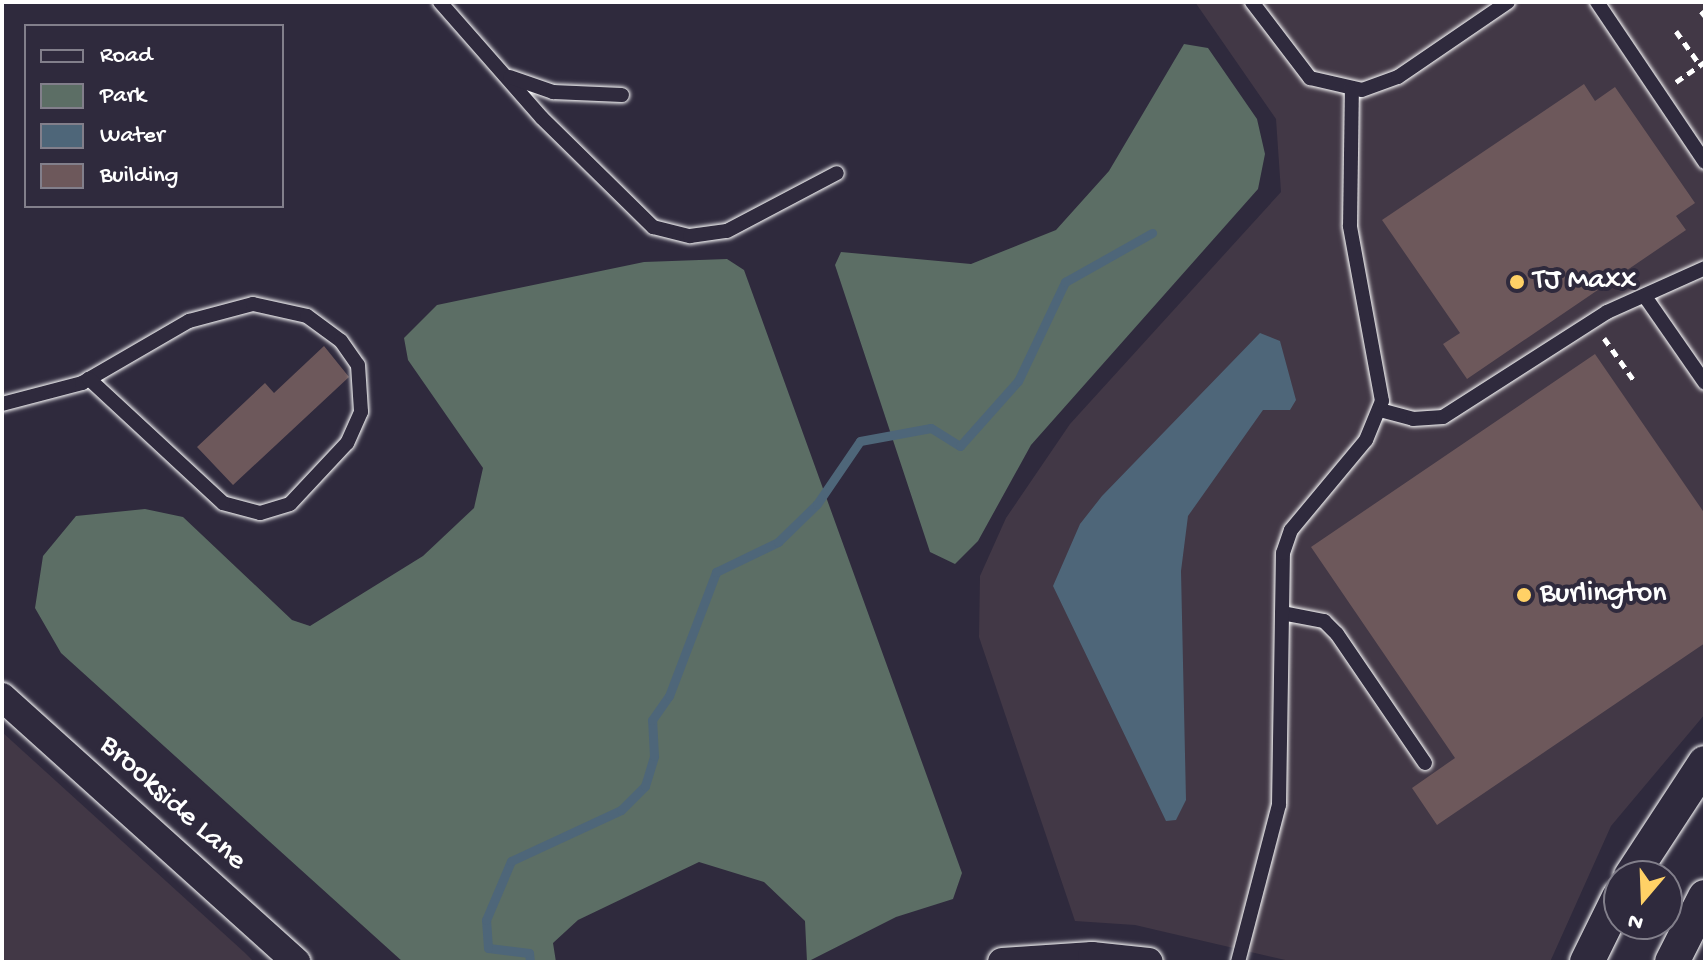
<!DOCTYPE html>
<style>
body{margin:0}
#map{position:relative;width:1707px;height:964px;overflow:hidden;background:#2f2a3d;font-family:"Gochi Hand",sans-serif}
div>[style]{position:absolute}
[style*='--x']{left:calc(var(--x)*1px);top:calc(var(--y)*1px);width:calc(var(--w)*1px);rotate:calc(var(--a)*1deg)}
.built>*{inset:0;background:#423846}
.green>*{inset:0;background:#5c6e65}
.water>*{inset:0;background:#4e6679}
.stream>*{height:9px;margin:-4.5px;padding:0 4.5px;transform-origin:4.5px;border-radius:4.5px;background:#4e6679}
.building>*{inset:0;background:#6d585b}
.path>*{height:5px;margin-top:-2.5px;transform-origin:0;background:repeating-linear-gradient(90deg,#fff 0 8px,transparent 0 14px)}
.roads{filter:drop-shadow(0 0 2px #fff) drop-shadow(0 0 2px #fff)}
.service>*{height:14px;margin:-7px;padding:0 7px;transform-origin:7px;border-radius:7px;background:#2f2a3d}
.minor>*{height:28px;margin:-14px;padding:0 14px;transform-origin:14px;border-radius:14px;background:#2f2a3d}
.tertiary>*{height:34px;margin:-17px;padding:0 17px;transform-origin:17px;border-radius:17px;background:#2f2a3d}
.dots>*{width:22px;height:22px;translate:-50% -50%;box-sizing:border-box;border:4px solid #2f2a3d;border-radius:50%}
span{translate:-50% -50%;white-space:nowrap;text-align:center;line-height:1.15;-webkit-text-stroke:8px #2f2a3d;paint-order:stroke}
.poi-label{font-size:30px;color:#fff}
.left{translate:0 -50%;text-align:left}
.street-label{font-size:30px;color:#fff}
.frame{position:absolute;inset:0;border:4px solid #fff;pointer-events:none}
.legend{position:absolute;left:24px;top:24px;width:260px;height:184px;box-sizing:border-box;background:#2f2a3d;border:2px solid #827f8b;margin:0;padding:10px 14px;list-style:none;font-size:24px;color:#fff}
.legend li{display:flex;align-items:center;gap:16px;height:40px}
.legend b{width:40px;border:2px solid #827f8b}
.north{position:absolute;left:1603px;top:860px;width:80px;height:80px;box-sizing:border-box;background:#2f2a3d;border:2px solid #827f8b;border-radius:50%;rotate:199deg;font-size:22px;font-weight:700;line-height:32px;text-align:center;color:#fff}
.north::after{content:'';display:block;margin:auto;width:28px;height:36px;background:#ffd166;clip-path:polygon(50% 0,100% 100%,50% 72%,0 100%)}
</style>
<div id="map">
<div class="built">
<i style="clip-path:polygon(1195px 2px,1705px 2px,1705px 714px,1611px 826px,1550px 962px,1294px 962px,1135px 925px,1075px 921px,979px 637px,980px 576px,1006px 518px,1070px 424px,1281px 192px,1276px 119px)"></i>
<i style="clip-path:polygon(2px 732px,244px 952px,254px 962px,2px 962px)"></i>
</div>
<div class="green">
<i style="clip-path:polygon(1184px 44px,1208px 48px,1257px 119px,1265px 154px,1258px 189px,1031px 445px,978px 541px,955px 564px,930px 552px,835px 265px,841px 252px,971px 264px,1056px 230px,1109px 171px)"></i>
<i style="clip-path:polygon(727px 259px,744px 270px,962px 873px,953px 899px,896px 917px,807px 962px,805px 921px,764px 882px,699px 862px,578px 920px,553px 943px,556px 962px,403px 962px,61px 653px,35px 608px,43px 556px,76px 516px,145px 509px,183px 517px,292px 620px,310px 626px,423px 556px,474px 508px,483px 468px,408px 360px,404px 338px,437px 305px,644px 262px)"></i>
</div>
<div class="water">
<i style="clip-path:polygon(1260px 333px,1280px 341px,1296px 400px,1290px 410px,1263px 410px,1188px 516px,1181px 571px,1186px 800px,1176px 820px,1166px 821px,1053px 586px,1080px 524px,1102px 496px)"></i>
</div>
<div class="stream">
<i style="--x:530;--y:962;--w:9;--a:-96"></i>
<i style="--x:529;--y:953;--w:41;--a:-173"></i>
<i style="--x:488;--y:948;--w:28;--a:-94"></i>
<i style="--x:486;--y:920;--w:64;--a:-67"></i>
<i style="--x:511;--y:861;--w:121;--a:-24.9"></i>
<i style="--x:621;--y:810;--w:34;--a:-45"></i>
<i style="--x:645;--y:786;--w:31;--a:-73"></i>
<i style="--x:654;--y:756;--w:36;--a:-93"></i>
<i style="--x:652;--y:720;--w:29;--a:-55"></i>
<i style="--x:669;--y:696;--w:133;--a:-69.2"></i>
<i style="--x:716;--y:572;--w:69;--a:-25.8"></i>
<i style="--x:778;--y:542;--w:54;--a:-44.3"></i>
<i style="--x:817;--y:504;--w:76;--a:-55.7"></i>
<i style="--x:860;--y:441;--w:72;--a:-10.4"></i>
<i style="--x:931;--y:428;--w:34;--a:32"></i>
<i style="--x:960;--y:446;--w:87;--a:-48.3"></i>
<i style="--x:1018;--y:381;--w:110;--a:-64.6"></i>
<i style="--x:1065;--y:282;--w:100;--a:-29.4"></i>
</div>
<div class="building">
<i style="clip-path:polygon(1584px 84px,1595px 101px,1615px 87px,1695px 203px,1676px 216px,1686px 230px,1467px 379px,1443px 344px,1460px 333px,1382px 220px)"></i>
<i style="clip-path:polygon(324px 346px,349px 377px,233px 485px,197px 447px,265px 383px,274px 393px)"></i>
<i style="clip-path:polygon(1595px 354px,1705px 514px,1705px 643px,1437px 825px,1412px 788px,1455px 758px,1311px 547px)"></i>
</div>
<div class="path">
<i style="--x:1701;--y:11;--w:6;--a:51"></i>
<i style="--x:1676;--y:31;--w:42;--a:54.8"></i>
<i style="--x:1676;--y:82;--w:35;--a:-35"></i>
<i style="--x:1604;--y:338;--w:54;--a:54.8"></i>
</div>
<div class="roads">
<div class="service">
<i style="--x:440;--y:2;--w:154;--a:48.7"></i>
<i style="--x:542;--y:118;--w:156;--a:44.5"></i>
<i style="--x:653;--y:227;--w:38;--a:14"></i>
<i style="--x:690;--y:236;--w:37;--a:-8"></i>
<i style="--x:727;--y:231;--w:124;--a:-27.8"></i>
<i style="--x:1252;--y:2;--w:96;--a:52.7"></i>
<i style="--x:1310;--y:78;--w:53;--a:13"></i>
<i style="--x:1362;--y:90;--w:38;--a:-20"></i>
<i style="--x:1398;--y:77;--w:133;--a:-34.3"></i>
<i style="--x:1597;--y:2;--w:193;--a:56"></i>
<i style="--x:510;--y:77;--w:46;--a:19.2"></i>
<i style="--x:553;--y:92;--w:69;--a:2.5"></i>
<i style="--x:1646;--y:298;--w:103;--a:55.2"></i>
<i style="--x:2;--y:404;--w:83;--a:-14.7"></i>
<i style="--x:82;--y:383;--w:124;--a:-30.1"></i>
<i style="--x:189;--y:321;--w:66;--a:-14.9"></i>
<i style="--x:253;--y:304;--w:55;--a:12.5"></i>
<i style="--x:307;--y:316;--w:42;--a:36.3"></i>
<i style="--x:341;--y:341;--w:29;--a:55"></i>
<i style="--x:358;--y:365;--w:47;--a:86.3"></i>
<i style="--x:361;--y:412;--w:34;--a:114"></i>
<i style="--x:347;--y:443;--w:83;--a:133.1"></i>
<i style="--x:290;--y:504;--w:31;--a:163"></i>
<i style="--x:260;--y:513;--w:38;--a:-165"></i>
<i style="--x:223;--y:503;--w:183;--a:-137.2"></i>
<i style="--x:1380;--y:410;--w:34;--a:15"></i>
<i style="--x:1413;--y:419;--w:30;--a:-4"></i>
<i style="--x:1443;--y:417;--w:195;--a:-32.6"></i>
<i style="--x:1607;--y:312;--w:107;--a:-24.2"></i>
<i style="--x:1282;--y:613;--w:43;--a:10.8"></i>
<i style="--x:1324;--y:621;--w:18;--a:45"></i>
<i style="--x:1337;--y:634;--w:156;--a:55.7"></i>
<i style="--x:1238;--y:962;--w:162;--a:-75.4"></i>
<i style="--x:1279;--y:805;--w:252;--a:-89.1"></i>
<i style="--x:1283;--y:553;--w:24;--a:-71"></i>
<i style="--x:1291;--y:530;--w:117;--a:-50.2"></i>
<i style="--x:1366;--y:440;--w:42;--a:-67.7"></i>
<i style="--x:1382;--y:401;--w:178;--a:-100.4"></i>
<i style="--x:1350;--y:226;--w:137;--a:-89.2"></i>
</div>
<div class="minor">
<i style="--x:2;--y:697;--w:396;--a:42"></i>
<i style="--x:1002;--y:962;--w:90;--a:-3.8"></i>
<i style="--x:1092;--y:956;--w:57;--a:6"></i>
</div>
<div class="tertiary">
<i style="--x:1631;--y:876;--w:135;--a:-56.8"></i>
<i style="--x:1587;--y:962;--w:72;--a:-63.8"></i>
<i style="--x:1672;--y:962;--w:73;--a:-63.1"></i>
</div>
</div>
<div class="dots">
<i style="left:1517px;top:282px;background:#ffd166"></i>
<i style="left:1524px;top:595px;background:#ffd166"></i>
</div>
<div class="poi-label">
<span class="left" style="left:1533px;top:282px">TJ Maxx</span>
<span class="left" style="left:1540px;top:595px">Burlington</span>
</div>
<div class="street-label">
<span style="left:172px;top:804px;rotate:42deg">Brookside Lane</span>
</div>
<div class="frame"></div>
<ul class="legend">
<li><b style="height:10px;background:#2f2a3d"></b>Road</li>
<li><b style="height:22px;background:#5c6e65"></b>Park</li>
<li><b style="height:22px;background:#4e6679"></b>Water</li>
<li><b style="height:22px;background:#6d585b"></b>Building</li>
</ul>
<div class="north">N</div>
</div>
